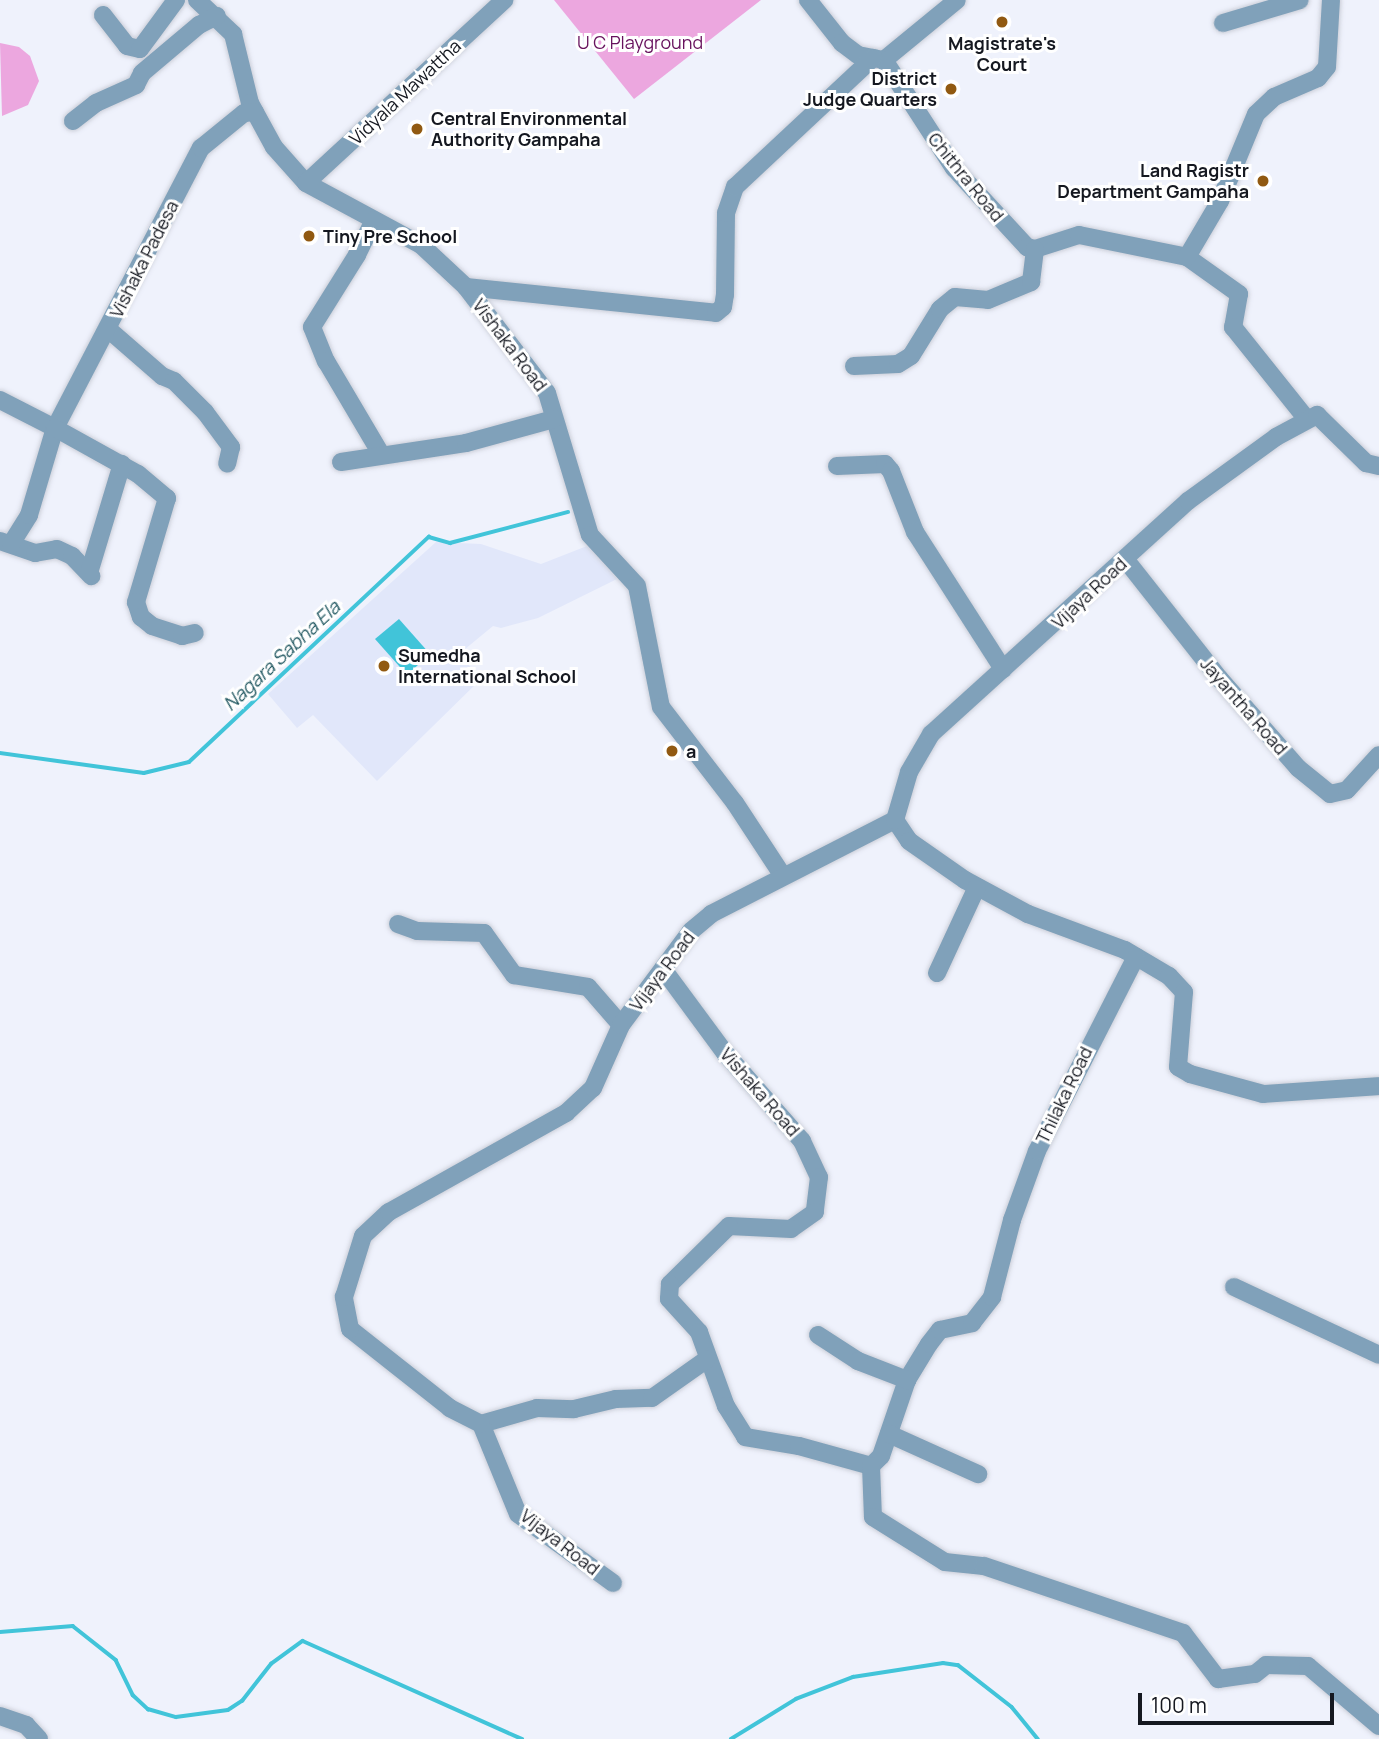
<!DOCTYPE html>
<style>
body{margin:0}
#map{position:relative;width:1379px;height:1739px;overflow:hidden;background:#eff2fc;font-family:Manrope,sans-serif}
div>[style]{position:absolute}
[style*='--x']{left:calc(var(--x)*1px);top:calc(var(--y)*1px);width:calc(var(--w)*1px);rotate:calc(var(--a)*1deg)}
.built>*{inset:0;background:#e1e7fa}
.green>*{inset:0;background:#eca7df}
.water>*{inset:0;background:#41c4d9}
.stream>*{height:3.5px;margin:-1.75px;padding:0 1.75px;transform-origin:1.75px;border-radius:1.75px;background:#41c4d9}
.roads{filter:drop-shadow(0 0 2px #cccfd9) drop-shadow(0 0 2px #cccfd9)}
.minor>*{height:18px;margin:-9px;padding:0 9px;transform-origin:9px;border-radius:9px;background:#80a1ba}
.dots>*{width:19px;height:19px;translate:-50% -50%;box-sizing:border-box;border:4px solid #fff;border-radius:50%}
span{translate:-50% -50%;white-space:nowrap;text-align:center;line-height:1.15;-webkit-text-stroke:6px #fff;paint-order:stroke}
.park-label{font-size:18px;color:#67115d}
.poi-label{font-size:18px;color:#151820;font-weight:700}
.right{translate:-100% -50%;text-align:right}
.left{translate:0 -50%;text-align:left}
.street-label{font-size:18px;color:#151820}
.water-label{font-size:19px;color:#275c65;font-style:italic}
.scale{position:absolute;left:1138px;top:1693px;width:196px;height:32px;box-sizing:border-box;border:4px solid #151820;border-top:0;padding-left:9px;font-size:21px;line-height:24px;white-space:nowrap;color:#151820;-webkit-text-stroke:5px #fff;paint-order:stroke}
</style>
<div id="map">
<div class="built">
<i style="clip-path:polygon(436px 542px,481px 544px,541px 564px,587px 546px,597px 551px,617px 579px,538px 618px,501px 628px,493px 626px,459px 654px,481px 679px,377px 781px,313px 715px,297px 728px,268px 694px)"></i>
</div>
<div class="green">
<i style="clip-path:polygon(554px 0,761px 0,634px 99px)"></i>
<i style="clip-path:polygon(0 43px,19px 47px,30px 56px,39px 81px,28px 105px,2px 116px)"></i>
</div>
<div class="water">
<i style="clip-path:polygon(399px 619px,430px 654px,407px 675px,375px 639px)"></i>
</div>
<div class="stream">
<i style="--x:0;--y:753;--w:145;--a:7.9"></i>
<i style="--x:144;--y:773;--w:46;--a:-13.7"></i>
<i style="--x:189;--y:762;--w:329;--a:-43.2"></i>
<i style="--x:429;--y:537;--w:22;--a:16"></i>
<i style="--x:450;--y:543;--w:122;--a:-14.7"></i>
<i style="--x:0;--y:1632;--w:73;--a:-4.7"></i>
<i style="--x:73;--y:1626;--w:55;--a:38.3"></i>
<i style="--x:116;--y:1660;--w:39;--a:64"></i>
<i style="--x:133;--y:1695;--w:21;--a:43"></i>
<i style="--x:148;--y:1709;--w:29;--a:16"></i>
<i style="--x:176;--y:1717;--w:52;--a:-7.7"></i>
<i style="--x:228;--y:1710;--w:17;--a:-33"></i>
<i style="--x:242;--y:1701;--w:47;--a:-51.9"></i>
<i style="--x:271;--y:1664;--w:39;--a:-36"></i>
<i style="--x:303;--y:1641;--w:240;--a:24.1"></i>
<i style="--x:731;--y:1739;--w:76;--a:-31.6"></i>
<i style="--x:796;--y:1699;--w:61;--a:-21.1"></i>
<i style="--x:853;--y:1677;--w:91;--a:-8.8"></i>
<i style="--x:943;--y:1663;--w:15;--a:8"></i>
<i style="--x:958;--y:1665;--w:68;--a:37.9"></i>
<i style="--x:1012;--y:1707;--w:41;--a:50.9"></i>
</div>
<div class="roads">
<div class="minor">
<i style="--x:197;--y:0;--w:50;--a:43.4"></i>
<i style="--x:233;--y:34;--w:71;--a:76.2"></i>
<i style="--x:250;--y:103;--w:50;--a:61.4"></i>
<i style="--x:274;--y:147;--w:48;--a:48.4"></i>
<i style="--x:306;--y:183;--w:131;--a:28.3"></i>
<i style="--x:421;--y:245;--w:62;--a:43"></i>
<i style="--x:466;--y:287;--w:133;--a:52.6"></i>
<i style="--x:547;--y:393;--w:148;--a:73.2"></i>
<i style="--x:590;--y:535;--w:69;--a:47.3"></i>
<i style="--x:637;--y:586;--w:123;--a:78.8"></i>
<i style="--x:661;--y:707;--w:121;--a:52.4"></i>
<i style="--x:735;--y:803;--w:87;--a:56.7"></i>
<i style="--x:808;--y:0;--w:55;--a:51.7"></i>
<i style="--x:842;--y:43;--w:20;--a:37"></i>
<i style="--x:858;--y:55;--w:26;--a:11"></i>
<i style="--x:884;--y:60;--w:94;--a:-39.4"></i>
<i style="--x:103;--y:15;--w:39;--a:52"></i>
<i style="--x:127;--y:46;--w:13;--a:13"></i>
<i style="--x:140;--y:49;--w:61;--a:-53.7"></i>
<i style="--x:1223;--y:23;--w:80;--a:-16.6"></i>
<i style="--x:884;--y:60;--w:129;--a:57.1"></i>
<i style="--x:954;--y:168;--w:108;--a:47.3"></i>
<i style="--x:1027;--y:247;--w:8;--a:14"></i>
<i style="--x:73;--y:121;--w:29;--a:-38"></i>
<i style="--x:96;--y:103;--w:44;--a:-24.2"></i>
<i style="--x:136;--y:85;--w:13;--a:-63"></i>
<i style="--x:142;--y:73;--w:75;--a:-40.1"></i>
<i style="--x:199;--y:25;--w:20;--a:-27"></i>
<i style="--x:306;--y:183;--w:270;--a:-42.7"></i>
<i style="--x:374;--y:220;--w:39;--a:116"></i>
<i style="--x:357;--y:255;--w:85;--a:122"></i>
<i style="--x:312;--y:327;--w:37;--a:68"></i>
<i style="--x:326;--y:361;--w:108;--a:59.4"></i>
<i style="--x:1035;--y:249;--w:46;--a:-17.7"></i>
<i style="--x:1079;--y:235;--w:110;--a:11.5"></i>
<i style="--x:1187;--y:257;--w:64;--a:35.4"></i>
<i style="--x:1239;--y:294;--w:34;--a:100"></i>
<i style="--x:1233;--y:327;--w:117;--a:51.3"></i>
<i style="--x:1187;--y:257;--w:65;--a:-59.5"></i>
<i style="--x:1220;--y:201;--w:94;--a:-67.5"></i>
<i style="--x:1256;--y:114;--w:25;--a:-43"></i>
<i style="--x:1274;--y:97;--w:48;--a:-23.4"></i>
<i style="--x:1318;--y:78;--w:14;--a:-51"></i>
<i style="--x:1327;--y:67;--w:67;--a:-86.6"></i>
<i style="--x:466;--y:287;--w:251;--a:5.9"></i>
<i style="--x:716;--y:313;--w:9;--a:-41"></i>
<i style="--x:723;--y:307;--w:12;--a:-81"></i>
<i style="--x:725;--y:295;--w:82;--a:-89.3"></i>
<i style="--x:726;--y:213;--w:28;--a:-71"></i>
<i style="--x:735;--y:187;--w:189;--a:-43.1"></i>
<i style="--x:108;--y:329;--w:72;--a:41"></i>
<i style="--x:162;--y:376;--w:13;--a:23"></i>
<i style="--x:174;--y:381;--w:44;--a:45"></i>
<i style="--x:205;--y:412;--w:44;--a:53.4"></i>
<i style="--x:231;--y:447;--w:17;--a:103"></i>
<i style="--x:854;--y:366;--w:44;--a:-2.6"></i>
<i style="--x:898;--y:364;--w:15;--a:-32"></i>
<i style="--x:911;--y:356;--w:55;--a:-58.3"></i>
<i style="--x:940;--y:309;--w:19;--a:-39"></i>
<i style="--x:955;--y:297;--w:33;--a:5"></i>
<i style="--x:988;--y:300;--w:47;--a:-22.7"></i>
<i style="--x:1031;--y:282;--w:33;--a:-83"></i>
<i style="--x:0;--y:400;--w:62;--a:27"></i>
<i style="--x:55;--y:428;--w:316;--a:-62.5"></i>
<i style="--x:201;--y:148;--w:55;--a:-39.1"></i>
<i style="--x:244;--y:113;--w:11;--a:-5"></i>
<i style="--x:341;--y:462;--w:126;--a:-8.6"></i>
<i style="--x:466;--y:443;--w:91;--a:-15.3"></i>
<i style="--x:837;--y:466;--w:48;--a:-2.4"></i>
<i style="--x:885;--y:464;--w:9;--a:49"></i>
<i style="--x:891;--y:471;--w:66;--a:68.5"></i>
<i style="--x:915;--y:532;--w:163;--a:57.3"></i>
<i style="--x:0;--y:541;--w:37;--a:19"></i>
<i style="--x:35;--y:553;--w:22;--a:-10"></i>
<i style="--x:57;--y:549;--w:17;--a:25"></i>
<i style="--x:72;--y:556;--w:28;--a:46"></i>
<i style="--x:11;--y:544;--w:34;--a:-58"></i>
<i style="--x:29;--y:515;--w:91;--a:-73.4"></i>
<i style="--x:55;--y:428;--w:95;--a:29"></i>
<i style="--x:138;--y:474;--w:38;--a:40"></i>
<i style="--x:167;--y:498;--w:109;--a:106.6"></i>
<i style="--x:136;--y:602;--w:16;--a:72"></i>
<i style="--x:141;--y:617;--w:14;--a:39"></i>
<i style="--x:152;--y:626;--w:32;--a:18"></i>
<i style="--x:182;--y:636;--w:13;--a:-13"></i>
<i style="--x:1125;--y:559;--w:152;--a:51.7"></i>
<i style="--x:1219;--y:678;--w:120;--a:48.7"></i>
<i style="--x:1298;--y:768;--w:41;--a:39.1"></i>
<i style="--x:1330;--y:794;--w:17;--a:-13"></i>
<i style="--x:1347;--y:790;--w:47;--a:-47.6"></i>
<i style="--x:89;--y:573;--w:114;--a:-73.2"></i>
<i style="--x:895;--y:820;--w:25;--a:56"></i>
<i style="--x:909;--y:841;--w:68;--a:34.9"></i>
<i style="--x:965;--y:880;--w:72;--a:28.4"></i>
<i style="--x:1028;--y:914;--w:103;--a:20.4"></i>
<i style="--x:1125;--y:950;--w:51;--a:30.6"></i>
<i style="--x:1169;--y:976;--w:22;--a:47"></i>
<i style="--x:1184;--y:992;--w:75;--a:94.6"></i>
<i style="--x:1178;--y:1067;--w:14;--a:30"></i>
<i style="--x:1190;--y:1074;--w:76;--a:15.3"></i>
<i style="--x:1263;--y:1094;--w:116;--a:-3.9"></i>
<i style="--x:398;--y:924;--w:20;--a:20"></i>
<i style="--x:417;--y:931;--w:67;--a:1.7"></i>
<i style="--x:484;--y:933;--w:52;--a:54.5"></i>
<i style="--x:514;--y:975;--w:75;--a:9.2"></i>
<i style="--x:588;--y:987;--w:50;--a:49"></i>
<i style="--x:663;--y:969;--w:104;--a:53.6"></i>
<i style="--x:725;--y:1053;--w:117;--a:48.8"></i>
<i style="--x:802;--y:1141;--w:40;--a:65"></i>
<i style="--x:819;--y:1177;--w:35;--a:97"></i>
<i style="--x:815;--y:1212;--w:29;--a:145"></i>
<i style="--x:791;--y:1229;--w:62;--a:-177.2"></i>
<i style="--x:729;--y:1226;--w:83;--a:135.5"></i>
<i style="--x:670;--y:1284;--w:15;--a:94"></i>
<i style="--x:669;--y:1299;--w:45;--a:47.7"></i>
<i style="--x:699;--y:1332;--w:79;--a:70"></i>
<i style="--x:726;--y:1406;--w:36;--a:58"></i>
<i style="--x:745;--y:1437;--w:55;--a:9.5"></i>
<i style="--x:799;--y:1446;--w:75;--a:15.5"></i>
<i style="--x:871;--y:1466;--w:14;--a:-45"></i>
<i style="--x:881;--y:1456;--w:80;--a:-71.1"></i>
<i style="--x:907;--y:1380;--w:42;--a:-58.6"></i>
<i style="--x:929;--y:1344;--w:18;--a:-52"></i>
<i style="--x:940;--y:1330;--w:33;--a:-12"></i>
<i style="--x:972;--y:1323;--w:33;--a:-52"></i>
<i style="--x:992;--y:1297;--w:80;--a:-75.4"></i>
<i style="--x:1012;--y:1220;--w:73;--a:-70.1"></i>
<i style="--x:1037;--y:1151;--w:218;--a:-63"></i>
<i style="--x:937;--y:973;--w:95;--a:-65.1"></i>
<i style="--x:1234;--y:1287;--w:160;--a:25.1"></i>
<i style="--x:818;--y:1335;--w:48;--a:33"></i>
<i style="--x:858;--y:1361;--w:53;--a:21.2"></i>
<i style="--x:481;--y:1424;--w:58;--a:-15.9"></i>
<i style="--x:537;--y:1408;--w:37;--a:2"></i>
<i style="--x:574;--y:1409;--w:43;--a:-13.4"></i>
<i style="--x:616;--y:1399;--w:36;--a:-2"></i>
<i style="--x:652;--y:1398;--w:67;--a:-35.3"></i>
<i style="--x:889;--y:1434;--w:98;--a:24.2"></i>
<i style="--x:871;--y:1466;--w:51;--a:87.8"></i>
<i style="--x:873;--y:1517;--w:85;--a:32"></i>
<i style="--x:945;--y:1562;--w:39;--a:6"></i>
<i style="--x:984;--y:1566;--w:210;--a:18.6"></i>
<i style="--x:1183;--y:1633;--w:58;--a:52.7"></i>
<i style="--x:1218;--y:1679;--w:37;--a:-8"></i>
<i style="--x:1255;--y:1674;--w:14;--a:-39"></i>
<i style="--x:1266;--y:1665;--w:42;--a:1.4"></i>
<i style="--x:1308;--y:1666;--w:93;--a:40.2"></i>
<i style="--x:613;--y:1583;--w:117;--a:-144"></i>
<i style="--x:518;--y:1514;--w:97;--a:-112.3"></i>
<i style="--x:481;--y:1424;--w:35;--a:-153"></i>
<i style="--x:450;--y:1408;--w:127;--a:-141.7"></i>
<i style="--x:350;--y:1329;--w:33;--a:-101"></i>
<i style="--x:344;--y:1297;--w:64;--a:-72.7"></i>
<i style="--x:363;--y:1236;--w:35;--a:-43"></i>
<i style="--x:389;--y:1212;--w:203;--a:-29.2"></i>
<i style="--x:566;--y:1113;--w:37;--a:-43"></i>
<i style="--x:593;--y:1088;--w:69;--a:-66"></i>
<i style="--x:621;--y:1025;--w:117;--a:-53.3"></i>
<i style="--x:691;--y:931;--w:26;--a:-40"></i>
<i style="--x:711;--y:914;--w:207;--a:-27.1"></i>
<i style="--x:895;--y:820;--w:50;--a:-73.7"></i>
<i style="--x:909;--y:772;--w:44;--a:-59.9"></i>
<i style="--x:931;--y:734;--w:347;--a:-42.2"></i>
<i style="--x:1188;--y:501;--w:109;--a:-36"></i>
<i style="--x:1276;--y:437;--w:47;--a:-28.2"></i>
<i style="--x:1317;--y:415;--w:69;--a:44.4"></i>
<i style="--x:1366;--y:463;--w:13;--a:13"></i>
<i style="--x:0;--y:1716;--w:28;--a:19"></i>
<i style="--x:26;--y:1725;--w:19;--a:47"></i>
</div>
</div>
<div class="dots">
<i style="left:1002px;top:22px;background:#915911"></i>
<i style="left:951px;top:89px;background:#915911"></i>
<i style="left:417px;top:129px;background:#915911"></i>
<i style="left:1263px;top:181px;background:#915911"></i>
<i style="left:309px;top:236px;background:#915911"></i>
<i style="left:384px;top:666px;background:#915911"></i>
<i style="left:672px;top:751px;background:#915911"></i>
</div>
<div class="park-label">
<span style="left:640px;top:42px">U C Playground</span>
</div>
<div class="poi-label">
<span style="left:1002px;top:54px">Magistrate's<br>Court</span>
<span class="right" style="left:937px;top:89px">District<br>Judge Quarters</span>
<span class="left" style="left:431px;top:129px">Central Environmental<br>Authority Gampaha</span>
<span class="right" style="left:1249px;top:181px">Land Ragistr<br>Department Gampaha</span>
<span class="left" style="left:323px;top:236px">Tiny Pre School</span>
<span class="left" style="left:398px;top:666px">Sumedha<br>International School</span>
<span class="left" style="left:686px;top:751px">a</span>
</div>
<div class="street-label">
<span style="left:405px;top:92px;rotate:-43deg">Vidyala Mawattha</span>
<span style="left:966px;top:177px;rotate:51deg">Chithra Road</span>
<span style="left:144px;top:259px;rotate:-63deg">Vishaka Padesa</span>
<span style="left:510px;top:345px;rotate:53deg">Vishaka Road</span>
<span style="left:1089px;top:593px;rotate:-43deg">Vijaya Road</span>
<span style="left:1244px;top:706px;rotate:49deg">Jayantha Road</span>
<span style="left:662px;top:971px;rotate:-53deg">Vijaya Road</span>
<span style="left:760px;top:1092px;rotate:49deg">Vishaka Road</span>
<span style="left:1064px;top:1095px;rotate:-64deg">Thilaka Road</span>
<span style="left:560px;top:1542px;rotate:38deg">Vijaya Road</span>
</div>
<div class="water-label">
<span style="left:282px;top:656px;rotate:-43deg">Nagara Sabha Ela</span>
</div>
<div class="scale">100 m</div>
</div>
